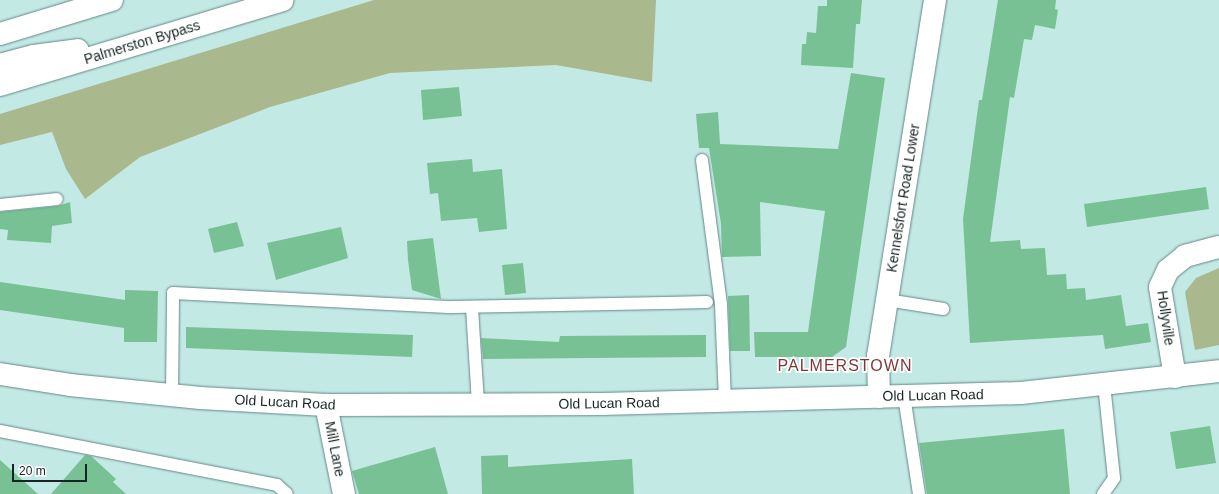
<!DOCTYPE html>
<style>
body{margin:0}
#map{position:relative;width:1219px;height:494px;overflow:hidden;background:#c3e9e5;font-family:Arial,sans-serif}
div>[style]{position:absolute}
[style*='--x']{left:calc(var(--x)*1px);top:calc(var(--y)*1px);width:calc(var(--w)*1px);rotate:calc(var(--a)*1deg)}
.green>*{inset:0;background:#a9b88d}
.building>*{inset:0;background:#77c194}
.roads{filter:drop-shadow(0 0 1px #658885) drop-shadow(0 0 1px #658885)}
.lane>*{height:12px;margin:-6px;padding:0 6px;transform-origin:6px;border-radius:6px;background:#fff}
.street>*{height:22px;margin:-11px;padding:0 11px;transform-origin:11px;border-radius:11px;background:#fff}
.secondary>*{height:22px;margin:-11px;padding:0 11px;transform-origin:11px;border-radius:11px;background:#fff}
span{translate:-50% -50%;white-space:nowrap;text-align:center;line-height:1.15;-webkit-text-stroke:3.5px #fff;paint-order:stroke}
.street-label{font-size:14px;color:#162524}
.quarter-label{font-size:16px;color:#803837;letter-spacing:1px}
.scale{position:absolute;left:12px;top:464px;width:75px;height:18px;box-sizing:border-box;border:2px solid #162524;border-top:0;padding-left:5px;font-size:12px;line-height:14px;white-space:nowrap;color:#162524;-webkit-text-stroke:3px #fff;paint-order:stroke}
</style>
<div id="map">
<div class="green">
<i style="clip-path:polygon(374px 0,656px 0,652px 82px,556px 65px,390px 73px,270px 107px,140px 157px,85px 199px,66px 169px,52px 132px,0 145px,0 114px)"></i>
<i style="clip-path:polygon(1219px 268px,1219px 345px,1195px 350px,1185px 292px,1196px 278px)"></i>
</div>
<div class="building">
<i style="clip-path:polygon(827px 0,862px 0,860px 24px,856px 24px,853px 68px,801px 65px,802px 44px,806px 44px,807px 32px,816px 33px,818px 6px,827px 6px)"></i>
<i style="clip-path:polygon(998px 0,1056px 0,1055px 9px,1058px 10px,1055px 29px,1035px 25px,1032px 40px,1024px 39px,1014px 98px,1010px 97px,990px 242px,1020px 240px,1021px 249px,1045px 248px,1047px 275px,1066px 274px,1067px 289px,1085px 288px,1086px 300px,1121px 295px,1126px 326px,1148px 323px,1151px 342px,1105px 349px,1103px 335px,970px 343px,963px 219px,979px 100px,982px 100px)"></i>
<i style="clip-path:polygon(851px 73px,885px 78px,846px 347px,832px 357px,755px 357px,754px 332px,808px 332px,825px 211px,760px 202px,761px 256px,722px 257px,721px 224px,709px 148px,699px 148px,696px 114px,718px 112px,720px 144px,838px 149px)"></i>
<i style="clip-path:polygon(459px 87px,462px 116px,423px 120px,421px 90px)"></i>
<i style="clip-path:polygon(472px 159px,473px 172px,502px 169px,507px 229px,479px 232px,477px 218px,441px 221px,438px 193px,430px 194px,427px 163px)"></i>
<i style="clip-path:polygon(1206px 187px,1209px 209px,1087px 227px,1084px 204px)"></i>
<i style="clip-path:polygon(70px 202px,72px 223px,52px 226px,51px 243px,7px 240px,8px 230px,0 229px,0 212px,58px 206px)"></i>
<i style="clip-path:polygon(237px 222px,244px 246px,214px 253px,208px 229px)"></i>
<i style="clip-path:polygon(341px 227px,348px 258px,276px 280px,267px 243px)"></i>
<i style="clip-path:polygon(433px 238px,441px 299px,412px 290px,408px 260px,407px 241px)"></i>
<i style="clip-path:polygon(523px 263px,526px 293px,505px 295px,502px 265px)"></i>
<i style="clip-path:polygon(0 282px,125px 300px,125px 290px,158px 291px,157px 342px,124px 342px,124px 328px,0 310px)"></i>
<i style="clip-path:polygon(749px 295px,750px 351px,730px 351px,728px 296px)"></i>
<i style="clip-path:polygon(186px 327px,413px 335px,412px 357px,186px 348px)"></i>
<i style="clip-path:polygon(706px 335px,706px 357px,483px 359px,481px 338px,559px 342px,560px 336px)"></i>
<i style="clip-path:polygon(1210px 426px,1216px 463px,1176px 469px,1170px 432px)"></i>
<i style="clip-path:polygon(1064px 429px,1070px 494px,927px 494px,919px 443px)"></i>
<i style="clip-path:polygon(435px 447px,448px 494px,359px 494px,352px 471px)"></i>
<i style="clip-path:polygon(85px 455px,91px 456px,116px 479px,113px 482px,126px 494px,51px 494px)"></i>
<i style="clip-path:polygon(508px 455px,508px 467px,632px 459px,634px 494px,482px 494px,481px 456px)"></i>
<i style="clip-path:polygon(0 460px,38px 494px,0 494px)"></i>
</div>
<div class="roads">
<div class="lane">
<i style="--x:702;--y:160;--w:146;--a:82.5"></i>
<i style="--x:721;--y:305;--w:96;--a:87.6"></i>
<i style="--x:0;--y:205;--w:57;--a:-6"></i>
<i style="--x:887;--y:300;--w:57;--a:9.1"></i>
<i style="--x:472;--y:308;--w:96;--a:86.4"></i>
<i style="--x:172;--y:395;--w:102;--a:-89.4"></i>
<i style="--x:173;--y:293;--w:280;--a:2.9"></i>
<i style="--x:453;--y:307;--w:254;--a:-1.1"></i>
<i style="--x:904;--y:396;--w:99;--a:81.3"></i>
<i style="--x:0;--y:431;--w:282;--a:11"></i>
<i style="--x:277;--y:485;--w:13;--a:42"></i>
<i style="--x:1103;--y:494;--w:19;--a:-55"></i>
<i style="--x:1114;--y:478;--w:94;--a:-96.1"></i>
</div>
<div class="street">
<i style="--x:1175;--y:377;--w:91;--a:-99.5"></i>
<i style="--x:1160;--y:287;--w:19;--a:-65"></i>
<i style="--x:1168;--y:270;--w:22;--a:-39"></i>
<i style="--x:1185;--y:256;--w:35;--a:-15"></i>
<i style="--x:326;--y:405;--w:91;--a:78.6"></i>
</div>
<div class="secondary">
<i style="--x:0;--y:34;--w:117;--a:-16.9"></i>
<i style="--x:0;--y:65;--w:35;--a:-15"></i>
<i style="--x:34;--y:56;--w:44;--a:-7.8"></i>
<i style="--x:0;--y:85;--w:295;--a:-16.7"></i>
<i style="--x:0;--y:374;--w:71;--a:8.9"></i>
<i style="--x:70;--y:385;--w:131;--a:5.7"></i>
<i style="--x:200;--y:398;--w:126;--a:3.2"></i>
<i style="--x:326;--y:405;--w:276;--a:-0.2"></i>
<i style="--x:602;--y:404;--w:419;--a:-1.5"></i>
<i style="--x:1021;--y:393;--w:199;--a:-6.3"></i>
<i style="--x:879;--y:397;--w:41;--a:-91.4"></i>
<i style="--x:878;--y:356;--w:361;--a:-80.9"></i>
</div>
</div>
<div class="street-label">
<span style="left:142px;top:42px;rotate:-17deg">Palmerston Bypass</span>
<span style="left:903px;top:198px;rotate:-81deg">Kennelsfort Road Lower</span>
<span style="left:1166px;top:318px;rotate:82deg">Hollyville</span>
<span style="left:933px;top:395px;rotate:-1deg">Old Lucan Road</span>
<span style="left:285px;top:402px;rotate:3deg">Old Lucan Road</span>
<span style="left:609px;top:403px;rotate:-1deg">Old Lucan Road</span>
<span style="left:335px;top:449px;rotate:79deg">Mill Lane</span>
</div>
<div class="quarter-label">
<span style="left:845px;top:366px">PALMERSTOWN</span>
</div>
<div class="scale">20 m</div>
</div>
